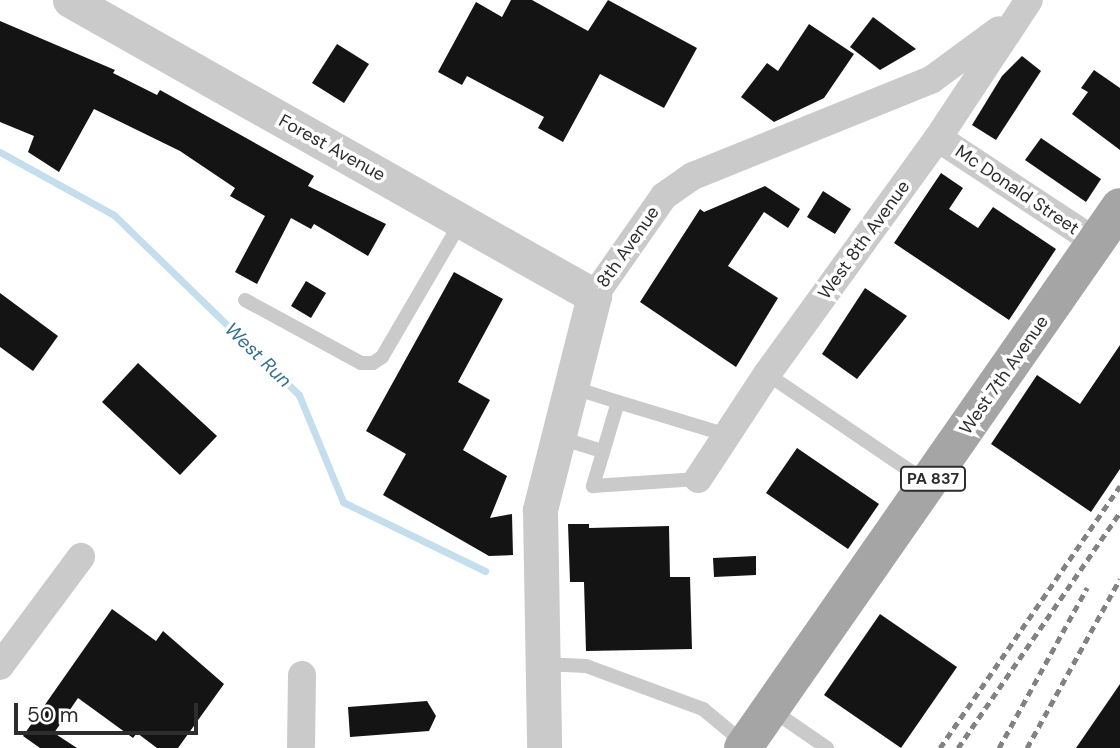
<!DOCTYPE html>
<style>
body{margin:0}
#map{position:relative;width:1120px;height:748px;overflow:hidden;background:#fff;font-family:"DM Sans",sans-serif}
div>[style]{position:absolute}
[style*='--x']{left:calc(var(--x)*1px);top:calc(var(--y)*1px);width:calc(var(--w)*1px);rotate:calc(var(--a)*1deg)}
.stream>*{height:7px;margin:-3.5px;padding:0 3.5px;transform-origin:3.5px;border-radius:3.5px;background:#c4deed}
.building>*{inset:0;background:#141414}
.service>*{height:14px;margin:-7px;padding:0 7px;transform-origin:7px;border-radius:7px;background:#cacaca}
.minor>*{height:28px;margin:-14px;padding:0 14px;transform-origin:14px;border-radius:14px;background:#cacaca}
.tertiary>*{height:35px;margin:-17.5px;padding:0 17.5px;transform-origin:17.5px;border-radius:17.5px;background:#cacaca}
.primary>*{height:38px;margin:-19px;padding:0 19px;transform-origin:19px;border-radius:19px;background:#a5a5a5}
.rail>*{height:5px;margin-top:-2.5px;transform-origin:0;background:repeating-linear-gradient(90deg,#828282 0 7px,transparent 0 12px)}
span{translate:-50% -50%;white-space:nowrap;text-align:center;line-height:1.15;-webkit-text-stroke:7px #fff;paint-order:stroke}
.shield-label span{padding:2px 5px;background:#fff;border:2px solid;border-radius:5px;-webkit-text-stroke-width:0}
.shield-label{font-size:16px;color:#2d2d2d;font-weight:700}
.street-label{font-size:18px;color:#2d2d2d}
.water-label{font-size:19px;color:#367193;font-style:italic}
.scale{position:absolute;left:14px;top:703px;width:184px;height:32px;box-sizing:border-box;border:4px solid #2d2d2d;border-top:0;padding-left:9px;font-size:21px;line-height:24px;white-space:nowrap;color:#2d2d2d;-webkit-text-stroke:5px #fff;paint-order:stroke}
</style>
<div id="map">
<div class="stream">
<i style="--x:0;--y:152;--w:130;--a:28.9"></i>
<i style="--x:114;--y:215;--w:258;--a:44.2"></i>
<i style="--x:299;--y:395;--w:116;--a:67.6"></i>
<i style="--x:343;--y:502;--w:158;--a:25.9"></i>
</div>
<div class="building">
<i style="clip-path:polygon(511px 0,532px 0,588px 31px,608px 0,697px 48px,664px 108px,600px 74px,563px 142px,538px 128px,544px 117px,467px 76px,462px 85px,438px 72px,476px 2px,502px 17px)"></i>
<i style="clip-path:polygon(873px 17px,916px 49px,880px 70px,850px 47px)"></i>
<i style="clip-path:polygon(0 21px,115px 70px,113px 73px,157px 95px,160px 90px,314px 176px,308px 186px,386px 224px,368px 256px,314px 224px,311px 229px,291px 218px,257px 284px,235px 272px,265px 216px,230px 196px,235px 188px,180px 151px,94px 109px,59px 172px,28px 152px,34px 136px,0 122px)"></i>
<i style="clip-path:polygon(809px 24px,854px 54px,824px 98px,774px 122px,741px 97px,767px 63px,778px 71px)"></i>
<i style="clip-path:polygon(337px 44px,369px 64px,344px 103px,312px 83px)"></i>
<i style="clip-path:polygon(1022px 56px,1041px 71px,996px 140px,972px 125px,1002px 76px)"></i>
<i style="clip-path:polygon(1094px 70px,1120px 88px,1120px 150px,1072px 114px,1088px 92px,1081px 88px)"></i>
<i style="clip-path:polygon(1041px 138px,1101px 179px,1086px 202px,1025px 160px)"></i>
<i style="clip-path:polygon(941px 173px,963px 188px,949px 209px,978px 228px,993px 207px,1056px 249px,1009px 320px,894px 243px)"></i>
<i style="clip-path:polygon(765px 186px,800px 209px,788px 228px,764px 212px,728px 266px,778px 298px,736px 367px,640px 302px,700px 209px,704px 212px)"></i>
<i style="clip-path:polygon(823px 191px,851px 209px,835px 234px,807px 217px)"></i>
<i style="clip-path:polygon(454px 272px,503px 299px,458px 382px,490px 400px,463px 450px,507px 476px,490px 518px,512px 514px,513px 555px,489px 556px,383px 495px,406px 454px,366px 431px)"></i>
<i style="clip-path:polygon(306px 281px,326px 293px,311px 318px,291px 306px)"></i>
<i style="clip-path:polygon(865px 288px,907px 316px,857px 379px,822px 354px)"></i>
<i style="clip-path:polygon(0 293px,58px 336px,33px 371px,0 347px)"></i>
<i style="clip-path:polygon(1120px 345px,1120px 469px,1091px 512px,991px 444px,1037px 375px,1080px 404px)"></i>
<i style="clip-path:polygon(138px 363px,217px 436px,180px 475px,102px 402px)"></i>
<i style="clip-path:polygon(797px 448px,879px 504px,848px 549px,766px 493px)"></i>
<i style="clip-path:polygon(568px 524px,589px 524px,589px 528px,669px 526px,670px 577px,690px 577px,692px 649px,586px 651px,584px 582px,570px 582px)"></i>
<i style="clip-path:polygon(756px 556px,756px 575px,714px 577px,713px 558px)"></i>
<i style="clip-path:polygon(112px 609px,156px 641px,163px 631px,224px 684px,178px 748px,157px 748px,137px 733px,133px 738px,78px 698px,54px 733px,77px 748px,40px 748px,23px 736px)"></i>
<i style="clip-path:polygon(880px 614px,957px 667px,901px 748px,824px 695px)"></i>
<i style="clip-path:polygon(1120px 684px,1120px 748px,1076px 748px)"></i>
<i style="clip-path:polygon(427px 701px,436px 716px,429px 731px,350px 737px,348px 707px)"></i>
</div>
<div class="service">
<i style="--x:245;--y:300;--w:132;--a:28.5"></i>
<i style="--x:361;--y:363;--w:12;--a:0"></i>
<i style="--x:373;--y:363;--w:11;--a:-34"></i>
<i style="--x:382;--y:357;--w:156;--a:-59.7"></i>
<i style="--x:767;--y:374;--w:191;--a:34.1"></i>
<i style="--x:571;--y:387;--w:49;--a:17.7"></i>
<i style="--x:618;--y:402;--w:88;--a:106.6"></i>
<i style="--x:593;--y:486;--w:105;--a:-3.8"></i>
<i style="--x:618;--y:402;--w:114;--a:16.8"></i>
<i style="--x:557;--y:437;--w:47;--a:17.3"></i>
<i style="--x:543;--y:664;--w:43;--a:2.7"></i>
<i style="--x:586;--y:666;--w:125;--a:20.2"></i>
<i style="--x:703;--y:709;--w:55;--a:39.8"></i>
<i style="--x:772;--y:710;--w:67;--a:34.6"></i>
</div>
<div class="minor">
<i style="--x:938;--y:138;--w:189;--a:33.4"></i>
<i style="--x:594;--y:296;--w:122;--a:-55"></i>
<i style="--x:664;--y:196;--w:35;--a:-35"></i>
<i style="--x:693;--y:176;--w:257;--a:-22"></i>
<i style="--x:931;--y:80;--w:84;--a:-36.3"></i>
<i style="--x:698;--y:479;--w:126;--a:-56.7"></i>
<i style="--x:767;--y:374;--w:291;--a:-54.1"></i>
<i style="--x:938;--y:138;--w:165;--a:-56.6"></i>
<i style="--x:0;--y:666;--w:136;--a:-53.4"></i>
<i style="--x:301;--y:748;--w:73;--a:-89.2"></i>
</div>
<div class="tertiary">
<i style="--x:70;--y:0;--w:602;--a:29.46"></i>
<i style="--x:594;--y:296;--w:221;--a:104.2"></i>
<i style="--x:540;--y:510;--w:238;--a:89"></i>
</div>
<div class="primary">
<i style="--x:743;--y:748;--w:659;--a:-55.13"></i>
</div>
<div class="rail">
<i style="--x:940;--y:748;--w:318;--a:-55.5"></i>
<i style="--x:958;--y:748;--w:286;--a:-55.5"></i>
<i style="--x:999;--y:748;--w:183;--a:-61.2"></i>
<i style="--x:1027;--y:748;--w:193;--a:-61.2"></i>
</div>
<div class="shield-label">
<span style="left:933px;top:479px">PA 837</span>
</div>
<div class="street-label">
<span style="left:332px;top:148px;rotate:29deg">Forest Avenue</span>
<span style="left:1017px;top:190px;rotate:34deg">Mc Donald Street</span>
<span style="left:864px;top:240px;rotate:-54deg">West 8th Avenue</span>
<span style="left:628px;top:247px;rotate:-55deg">8th Avenue</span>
<span style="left:1004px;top:375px;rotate:-55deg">West 7th Avenue</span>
</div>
<div class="water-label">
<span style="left:258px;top:355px;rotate:44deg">West Run</span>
</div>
<div class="scale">50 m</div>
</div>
